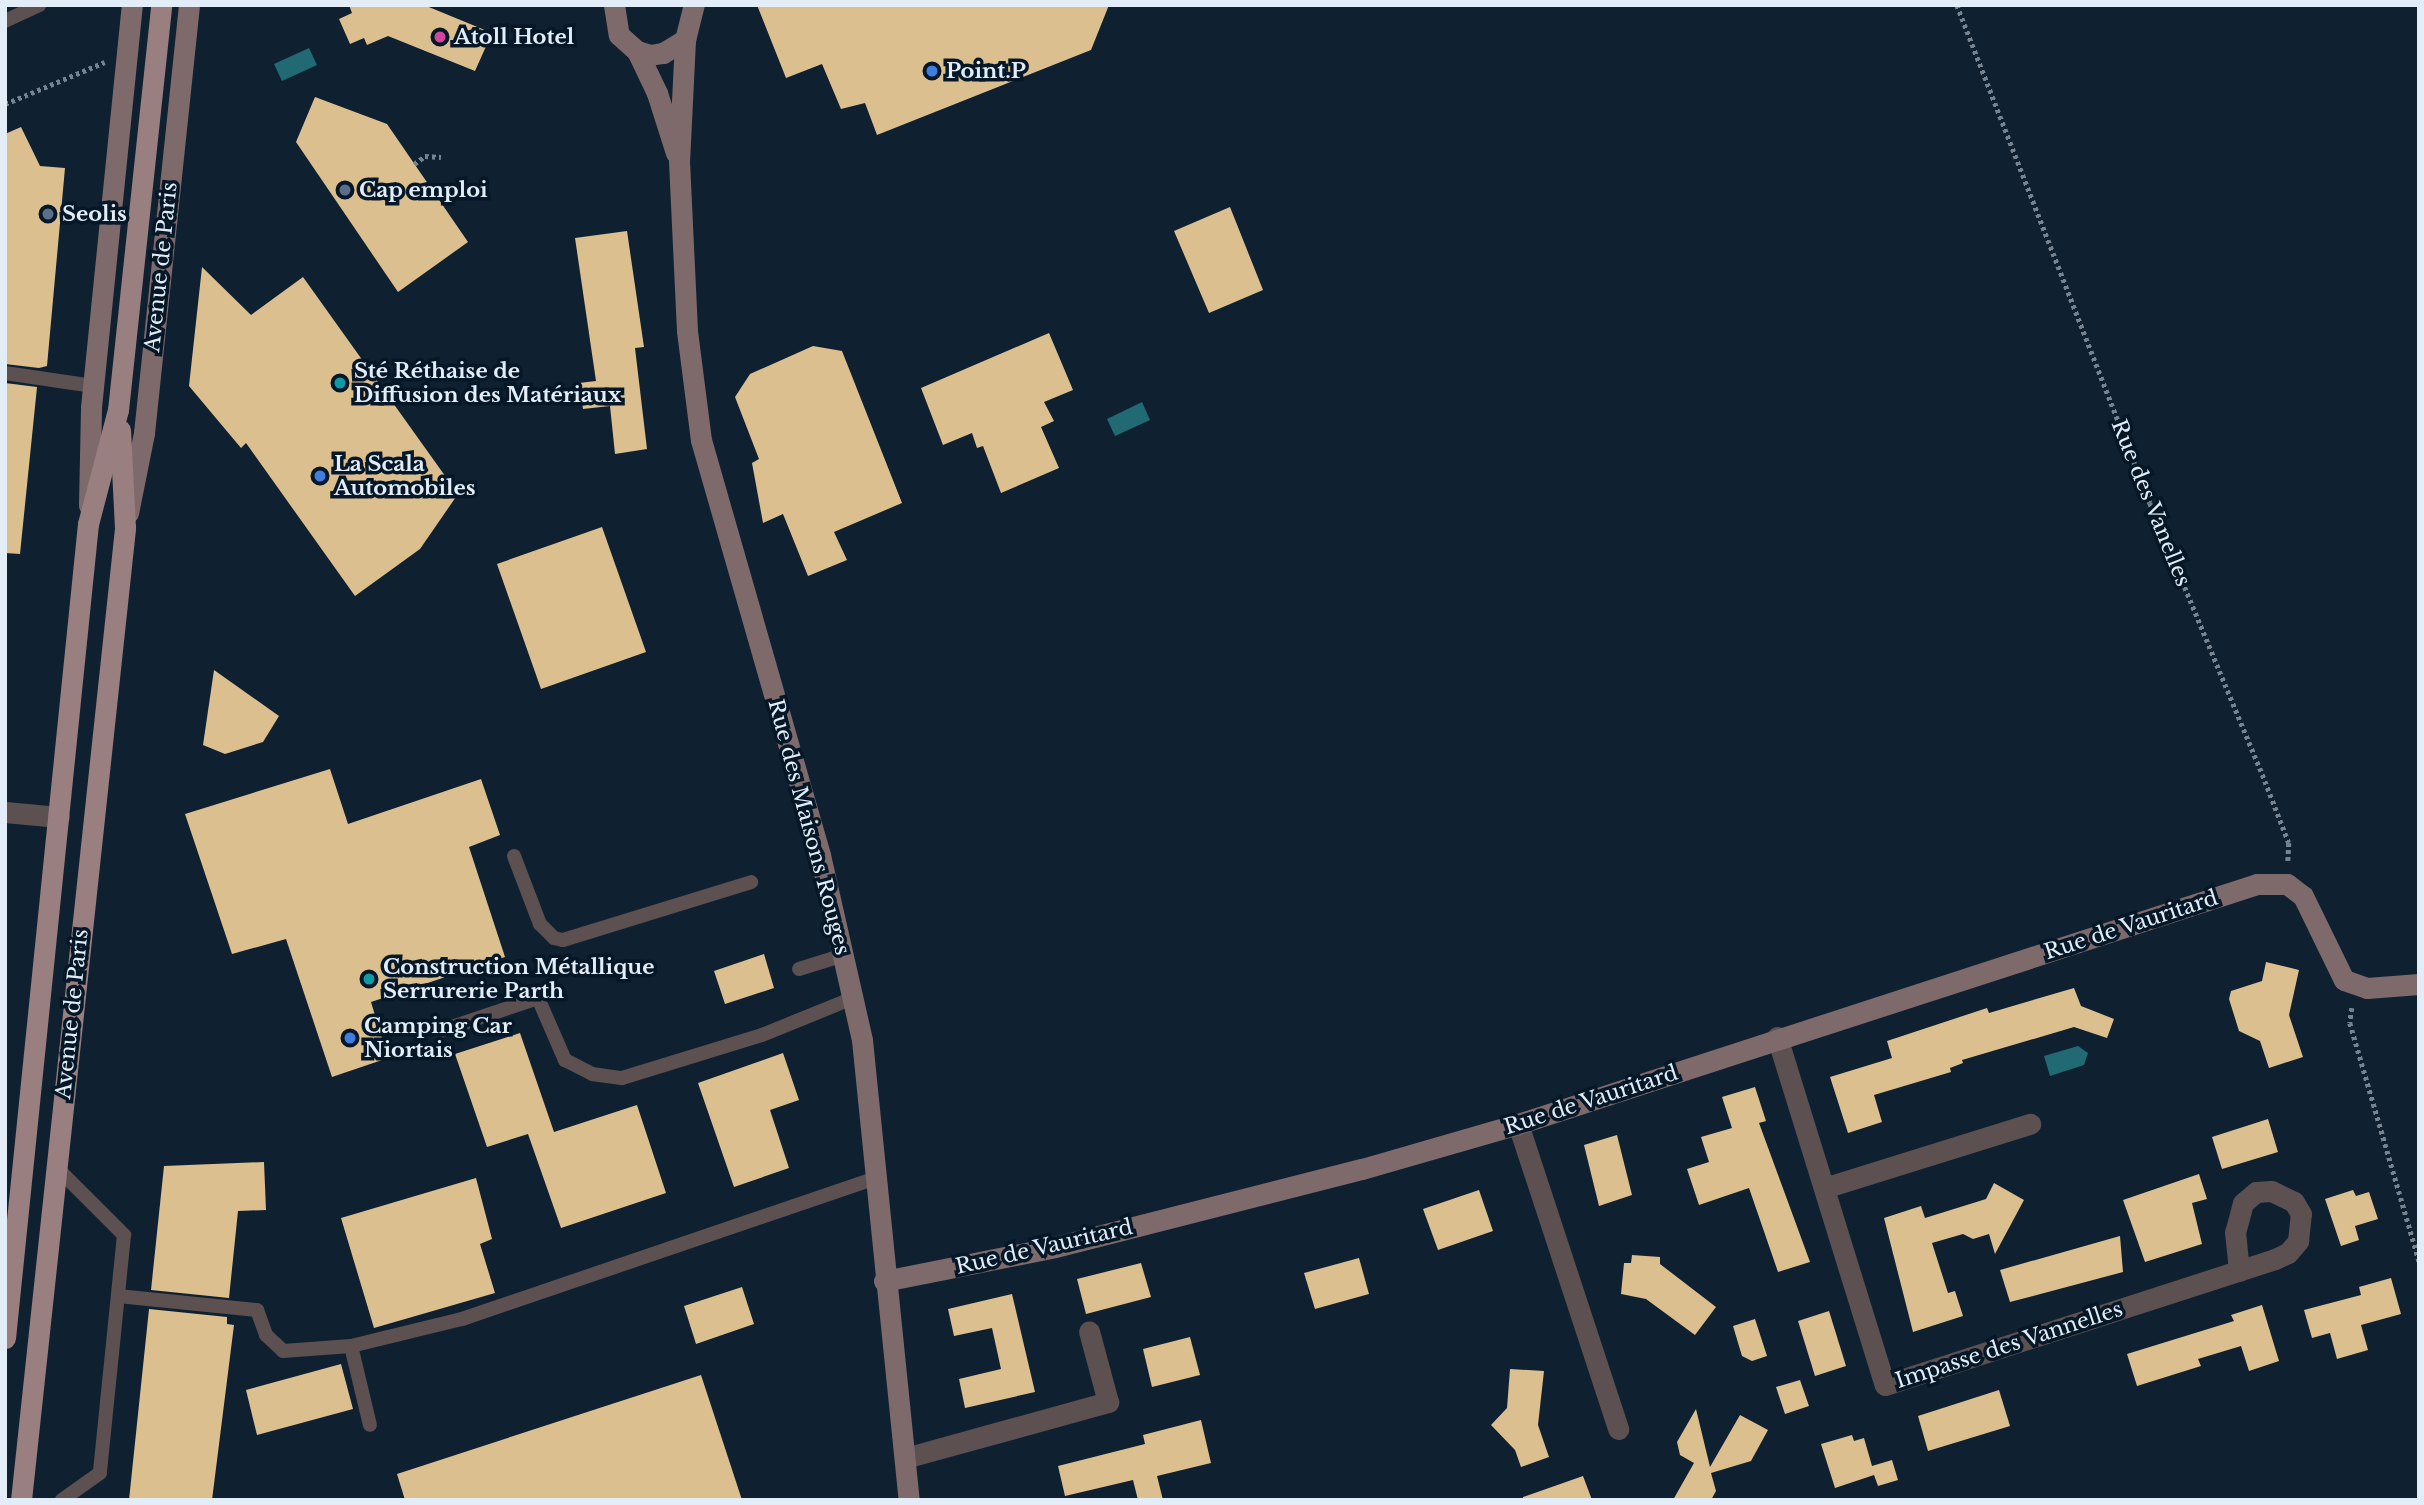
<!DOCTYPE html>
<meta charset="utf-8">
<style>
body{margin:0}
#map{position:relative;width:2424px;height:1505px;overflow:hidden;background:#0f2131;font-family:"Libre Baskerville",serif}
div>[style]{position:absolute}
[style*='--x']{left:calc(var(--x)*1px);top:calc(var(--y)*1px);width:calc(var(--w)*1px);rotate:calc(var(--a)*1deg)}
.water>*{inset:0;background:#216a74}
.building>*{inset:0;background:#dcbf8f}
.path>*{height:4.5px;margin-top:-2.25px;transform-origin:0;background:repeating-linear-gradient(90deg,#768492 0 3.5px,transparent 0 7px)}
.lane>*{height:14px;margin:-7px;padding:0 7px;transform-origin:7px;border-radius:7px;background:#5c5050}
.street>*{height:21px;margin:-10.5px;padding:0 10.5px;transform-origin:10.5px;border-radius:10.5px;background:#5c5050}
.secondary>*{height:21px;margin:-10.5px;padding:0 10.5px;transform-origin:10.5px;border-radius:10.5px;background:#7f6a6b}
.primary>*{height:21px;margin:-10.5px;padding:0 10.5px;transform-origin:10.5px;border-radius:10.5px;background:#997f7f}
.dots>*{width:19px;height:19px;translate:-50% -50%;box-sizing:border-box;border:4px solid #061827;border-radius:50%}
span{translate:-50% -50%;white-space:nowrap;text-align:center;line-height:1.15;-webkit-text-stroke:7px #061827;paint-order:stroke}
.poi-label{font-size:21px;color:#e2edf8;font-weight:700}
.left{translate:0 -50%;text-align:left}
.street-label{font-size:21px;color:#e2edf8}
.frame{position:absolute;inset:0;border:7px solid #e2edf8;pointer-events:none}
</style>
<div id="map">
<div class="water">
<i style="clip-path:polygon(309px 48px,317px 65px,282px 81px,274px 64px)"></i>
<i style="clip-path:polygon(1142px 402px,1150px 420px,1115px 436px,1107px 419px)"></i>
<i style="clip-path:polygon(2078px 1046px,2088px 1053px,2084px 1065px,2050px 1076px,2044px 1056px)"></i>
</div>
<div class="building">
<i style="clip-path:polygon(349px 5px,424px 5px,492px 33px,475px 71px,388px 36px,367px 45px,364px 38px,350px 44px,339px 19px,352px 13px)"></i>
<i style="clip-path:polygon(757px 5px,1109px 5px,1091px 50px,877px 135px,865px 103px,841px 109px,822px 64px,786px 78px)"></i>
<i style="clip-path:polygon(315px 97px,387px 124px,468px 242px,398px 292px,296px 142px)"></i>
<i style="clip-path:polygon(21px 127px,40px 166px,65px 168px,47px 366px,39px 368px,5px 364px,5px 134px)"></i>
<i style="clip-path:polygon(1230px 207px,1263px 290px,1209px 313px,1174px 231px)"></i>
<i style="clip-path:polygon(627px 231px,644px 347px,635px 348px,647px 449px,615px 454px,610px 406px,583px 409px,579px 383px,596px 381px,575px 238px)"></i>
<i style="clip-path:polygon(202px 267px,251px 315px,303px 277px,458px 494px,420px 549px,355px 596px,246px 443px,241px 448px,189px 386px)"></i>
<i style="clip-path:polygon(1049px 333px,1073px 390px,1044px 402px,1054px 421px,1041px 427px,1059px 468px,1001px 493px,983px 446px,977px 448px,972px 433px,943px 445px,921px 388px)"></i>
<i style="clip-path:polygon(813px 346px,842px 351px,902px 503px,834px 532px,847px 560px,808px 576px,783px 514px,763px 523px,752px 463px,759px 459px,735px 397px,750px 374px)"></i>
<i style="clip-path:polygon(5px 383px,37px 387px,20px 554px,5px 553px)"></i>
<i style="clip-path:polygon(602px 527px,646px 652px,541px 689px,497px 564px)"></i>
<i style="clip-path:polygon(214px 670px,279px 716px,263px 742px,225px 754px,203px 745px)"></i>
<i style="clip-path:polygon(330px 769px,348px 824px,481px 779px,500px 835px,469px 847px,505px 957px,371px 1002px,388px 1058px,332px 1077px,286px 939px,232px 954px,185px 814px)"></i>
<i style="clip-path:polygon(764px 954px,774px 988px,725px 1004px,714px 971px)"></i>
<i style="clip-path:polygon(2266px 962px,2299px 970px,2289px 1015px,2303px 1057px,2269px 1068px,2260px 1041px,2239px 1031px,2229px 999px,2231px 991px,2262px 981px)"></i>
<i style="clip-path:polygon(2074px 988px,2081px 1006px,2114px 1019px,2107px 1038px,2074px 1027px,1962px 1060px,1963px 1063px,1950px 1068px,1951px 1072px,1874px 1095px,1882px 1122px,1848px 1133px,1830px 1077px,1892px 1058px,1887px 1041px,1987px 1008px,1989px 1013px)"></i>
<i style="clip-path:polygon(520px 1033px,554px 1132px,637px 1105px,666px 1193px,561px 1228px,528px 1134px,487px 1147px,455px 1054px)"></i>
<i style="clip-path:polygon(783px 1053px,799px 1100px,770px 1110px,789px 1168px,734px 1187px,698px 1083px)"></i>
<i style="clip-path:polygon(1755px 1087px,1766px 1121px,1759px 1123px,1810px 1262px,1778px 1272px,1749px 1188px,1699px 1205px,1687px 1169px,1709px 1162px,1701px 1137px,1732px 1128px,1722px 1097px)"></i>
<i style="clip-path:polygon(2268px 1119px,2278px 1152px,2222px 1169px,2212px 1137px)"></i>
<i style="clip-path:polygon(1617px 1135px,1632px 1195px,1599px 1206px,1584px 1145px)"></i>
<i style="clip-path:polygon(264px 1162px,266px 1210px,238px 1211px,229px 1298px,151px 1290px,164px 1166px)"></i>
<i style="clip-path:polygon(2199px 1174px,2207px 1199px,2192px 1203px,2202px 1244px,2145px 1262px,2123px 1200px)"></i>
<i style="clip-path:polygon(476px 1178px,492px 1239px,480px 1244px,495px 1293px,374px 1328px,341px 1218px)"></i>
<i style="clip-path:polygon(1994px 1183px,2024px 1200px,1995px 1254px,1989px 1234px,1973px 1239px,1963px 1234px,1932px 1243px,1948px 1293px,1955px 1291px,1963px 1316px,1913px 1332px,1884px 1218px,1921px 1206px,1925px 1218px,1986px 1199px)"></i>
<i style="clip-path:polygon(1479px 1190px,1493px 1231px,1438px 1250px,1423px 1209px)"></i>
<i style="clip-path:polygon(2353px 1190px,2356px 1196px,2369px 1192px,2378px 1219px,2355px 1226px,2359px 1240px,2341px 1246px,2325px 1199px)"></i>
<i style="clip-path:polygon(2120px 1236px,2123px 1272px,2010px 1302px,2000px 1270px)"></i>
<i style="clip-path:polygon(1632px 1255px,1660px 1257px,1660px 1264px,1716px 1307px,1695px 1335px,1646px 1299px,1621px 1294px,1624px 1263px,1631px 1263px)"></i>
<i style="clip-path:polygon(1359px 1258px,1369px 1294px,1315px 1309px,1304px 1273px)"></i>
<i style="clip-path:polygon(1141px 1263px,1151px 1297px,1086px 1314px,1077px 1279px)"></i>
<i style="clip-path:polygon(2391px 1278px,2401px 1314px,2361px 1325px,2368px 1350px,2337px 1359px,2330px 1333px,2312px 1338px,2304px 1310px,2361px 1295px,2359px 1287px)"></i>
<i style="clip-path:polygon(742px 1287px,754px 1324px,696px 1344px,684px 1306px)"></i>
<i style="clip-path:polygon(1012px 1294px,1035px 1392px,965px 1408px,959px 1379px,1001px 1369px,992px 1328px,954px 1336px,948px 1309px)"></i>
<i style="clip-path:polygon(2262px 1305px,2279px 1361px,2249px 1371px,2241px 1346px,2198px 1359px,2201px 1366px,2137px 1386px,2127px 1354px,2234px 1321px,2231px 1315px)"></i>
<i style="clip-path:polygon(149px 1309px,227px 1317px,227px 1324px,234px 1325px,212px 1500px,129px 1500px)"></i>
<i style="clip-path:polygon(1829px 1311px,1846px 1366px,1815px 1376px,1798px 1321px)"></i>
<i style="clip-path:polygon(1755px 1319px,1767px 1356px,1752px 1361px,1742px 1356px,1733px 1326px)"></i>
<i style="clip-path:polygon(1190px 1337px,1200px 1375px,1152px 1387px,1143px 1349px)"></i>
<i style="clip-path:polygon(341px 1364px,353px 1409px,257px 1435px,246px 1390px)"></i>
<i style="clip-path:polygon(1510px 1369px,1544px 1371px,1538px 1425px,1549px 1457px,1521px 1467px,1515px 1450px,1491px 1425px,1507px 1408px)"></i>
<i style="clip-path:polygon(701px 1375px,742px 1500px,405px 1500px,397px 1474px)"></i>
<i style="clip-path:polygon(1800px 1380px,1809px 1406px,1785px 1414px,1776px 1387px)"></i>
<i style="clip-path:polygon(1999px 1390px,2010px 1426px,1928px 1451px,1918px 1416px)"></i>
<i style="clip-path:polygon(1696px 1409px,1710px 1467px,1740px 1415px,1768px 1430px,1751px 1461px,1711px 1473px,1716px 1491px,1711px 1500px,1673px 1500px,1694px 1463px,1680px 1455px,1677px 1442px)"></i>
<i style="clip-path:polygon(1201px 1420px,1211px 1463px,1157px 1476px,1163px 1500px,1138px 1500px,1133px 1480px,1065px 1496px,1058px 1466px,1145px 1444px,1143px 1435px)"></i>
<i style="clip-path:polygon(1852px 1435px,1854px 1441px,1864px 1438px,1872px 1466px,1892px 1460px,1898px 1480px,1878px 1486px,1874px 1475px,1835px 1488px,1821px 1444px)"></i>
<i style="clip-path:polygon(1583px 1476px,1592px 1500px,1523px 1500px,1523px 1497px)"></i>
</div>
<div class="path">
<i style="--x:1957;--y:5;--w:534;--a:68.82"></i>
<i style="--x:2150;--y:503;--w:287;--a:67.5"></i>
<i style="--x:2260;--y:768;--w:80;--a:68.9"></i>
<i style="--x:2289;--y:843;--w:19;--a:93"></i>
<i style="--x:5;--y:104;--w:108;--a:-22.8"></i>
<i style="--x:414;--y:164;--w:14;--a:-36"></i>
<i style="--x:425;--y:156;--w:16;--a:4"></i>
<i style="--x:2352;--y:1008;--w:15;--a:98"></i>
<i style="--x:2350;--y:1023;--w:248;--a:73.8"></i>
</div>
<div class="lane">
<i style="--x:5;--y:21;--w:38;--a:-25"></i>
<i style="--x:5;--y:373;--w:89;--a:8.4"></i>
<i style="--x:514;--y:856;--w:73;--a:69.1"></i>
<i style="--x:540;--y:924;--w:20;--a:45"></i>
<i style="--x:554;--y:938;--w:9;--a:13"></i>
<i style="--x:563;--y:940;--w:197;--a:-17.1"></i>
<i style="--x:799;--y:969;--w:47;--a:-17.3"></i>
<i style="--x:440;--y:1031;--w:103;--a:-18.6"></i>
<i style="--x:538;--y:998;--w:68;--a:66.5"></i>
<i style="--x:565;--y:1060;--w:30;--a:27"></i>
<i style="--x:592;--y:1074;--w:30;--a:8"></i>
<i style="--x:622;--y:1078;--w:146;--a:-17.1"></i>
<i style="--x:762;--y:1035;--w:98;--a:-22.1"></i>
<i style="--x:55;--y:1166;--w:98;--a:45"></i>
<i style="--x:124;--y:1235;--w:239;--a:95.8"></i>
<i style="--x:100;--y:1473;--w:47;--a:144.6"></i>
<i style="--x:118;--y:1296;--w:140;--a:5.8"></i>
<i style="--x:257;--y:1310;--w:27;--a:70"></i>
<i style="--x:266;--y:1335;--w:23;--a:43"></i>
<i style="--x:283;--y:1351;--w:68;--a:-4.2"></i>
<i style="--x:351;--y:1346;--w:114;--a:-13.7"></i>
<i style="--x:462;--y:1319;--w:437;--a:-18.8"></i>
<i style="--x:351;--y:1346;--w:81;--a:76.5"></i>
</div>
<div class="street">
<i style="--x:5;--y:812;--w:54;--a:5.3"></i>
<i style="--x:1777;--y:1037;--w:364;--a:72.8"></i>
<i style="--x:1885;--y:1385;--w:410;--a:-17.9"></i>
<i style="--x:2275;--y:1259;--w:14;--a:-25"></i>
<i style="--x:2288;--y:1253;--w:16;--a:-50"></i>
<i style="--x:2298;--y:1241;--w:27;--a:-84"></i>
<i style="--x:2301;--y:1214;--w:14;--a:-120"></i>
<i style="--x:2294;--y:1202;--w:25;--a:-154"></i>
<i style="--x:2271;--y:1191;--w:15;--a:176"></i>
<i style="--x:2256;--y:1192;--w:17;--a:140"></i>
<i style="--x:2243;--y:1203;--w:30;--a:105"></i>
<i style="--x:2235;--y:1232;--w:39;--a:84"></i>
<i style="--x:1518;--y:1124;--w:321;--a:71.8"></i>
<i style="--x:1824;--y:1188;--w:216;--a:-17.3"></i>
<i style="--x:905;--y:1458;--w:211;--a:-15.4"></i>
<i style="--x:1108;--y:1402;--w:73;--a:-105"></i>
</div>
<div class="secondary">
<i style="--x:614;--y:5;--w:30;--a:81"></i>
<i style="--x:619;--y:35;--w:24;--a:42"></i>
<i style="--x:637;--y:51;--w:14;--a:17"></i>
<i style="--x:650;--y:55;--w:13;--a:-9"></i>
<i style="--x:663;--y:53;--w:26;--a:-31"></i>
<i style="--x:685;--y:40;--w:36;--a:-76"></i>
<i style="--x:685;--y:40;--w:121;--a:92.8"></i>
<i style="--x:679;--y:161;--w:170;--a:87.3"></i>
<i style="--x:687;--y:331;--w:110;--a:82.7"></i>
<i style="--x:701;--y:440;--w:432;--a:74"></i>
<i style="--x:820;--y:855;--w:190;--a:77.2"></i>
<i style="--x:862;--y:1040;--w:462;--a:84.2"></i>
<i style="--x:637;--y:51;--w:47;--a:64.5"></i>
<i style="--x:657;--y:93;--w:63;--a:72.4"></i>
<i style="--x:89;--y:505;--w:98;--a:-88.8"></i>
<i style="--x:91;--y:407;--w:404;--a:-84.2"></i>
<i style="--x:128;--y:513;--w:82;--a:-78.7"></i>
<i style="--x:144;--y:433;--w:430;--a:-84"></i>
<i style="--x:884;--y:1281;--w:174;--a:-11.2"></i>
<i style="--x:1055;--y:1247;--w:317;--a:-14.3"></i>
<i style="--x:1362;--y:1169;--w:162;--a:-16.1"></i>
<i style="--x:1518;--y:1124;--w:777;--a:-17.99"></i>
<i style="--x:2257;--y:884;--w:30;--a:0"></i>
<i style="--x:2287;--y:884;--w:20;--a:37"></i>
<i style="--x:2303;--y:896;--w:93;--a:64"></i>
<i style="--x:2344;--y:980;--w:24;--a:19"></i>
<i style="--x:2367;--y:988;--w:52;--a:-4.4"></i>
</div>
<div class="primary">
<i style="--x:5;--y:1338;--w:818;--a:-84.18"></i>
<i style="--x:88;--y:524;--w:118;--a:-75.3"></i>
<i style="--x:118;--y:410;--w:407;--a:-83.9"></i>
<i style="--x:21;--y:1500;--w:978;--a:-83.89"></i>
<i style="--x:125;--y:528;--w:98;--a:-92.9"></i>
</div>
<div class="dots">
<i style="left:440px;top:37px;background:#d1479c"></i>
<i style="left:932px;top:71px;background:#3f7fe0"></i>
<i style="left:345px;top:190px;background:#5c6f8a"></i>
<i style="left:48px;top:214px;background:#5c6f8a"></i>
<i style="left:340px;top:383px;background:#0f9aa8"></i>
<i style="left:320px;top:476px;background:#3f7fe0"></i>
<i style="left:369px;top:979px;background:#0f9aa8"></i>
<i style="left:350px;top:1038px;background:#3f7fe0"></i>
</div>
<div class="poi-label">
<span class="left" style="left:454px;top:37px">Atoll Hotel</span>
<span class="left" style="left:946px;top:71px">Point.P</span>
<span class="left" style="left:359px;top:190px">Cap emploi</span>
<span class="left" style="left:62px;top:214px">Seolis</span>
<span class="left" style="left:354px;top:383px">Sté Réthaise de<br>Diffusion des Matériaux</span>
<span class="left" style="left:334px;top:476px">La Scala<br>Automobiles</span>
<span class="left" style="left:383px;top:979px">Construction Métallique<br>Serrurerie Parth</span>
<span class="left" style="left:364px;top:1038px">Camping Car<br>Niortais</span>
</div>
<div class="street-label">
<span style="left:161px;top:267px;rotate:-84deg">Avenue de Paris</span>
<span style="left:2151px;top:503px;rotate:68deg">Rue des Vanelles</span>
<span style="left:809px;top:827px;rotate:75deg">Rue des Maisons Rouges</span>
<span style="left:2131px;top:925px;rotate:-18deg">Rue de Vauritard</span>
<span style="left:72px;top:1014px;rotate:-84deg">Avenue de Paris</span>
<span style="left:1591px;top:1100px;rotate:-18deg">Rue de Vauritard</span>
<span style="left:1044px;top:1247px;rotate:-13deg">Rue de Vauritard</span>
<span style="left:2009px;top:1345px;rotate:-18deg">Impasse des Vannelles</span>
</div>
<div class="frame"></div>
</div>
